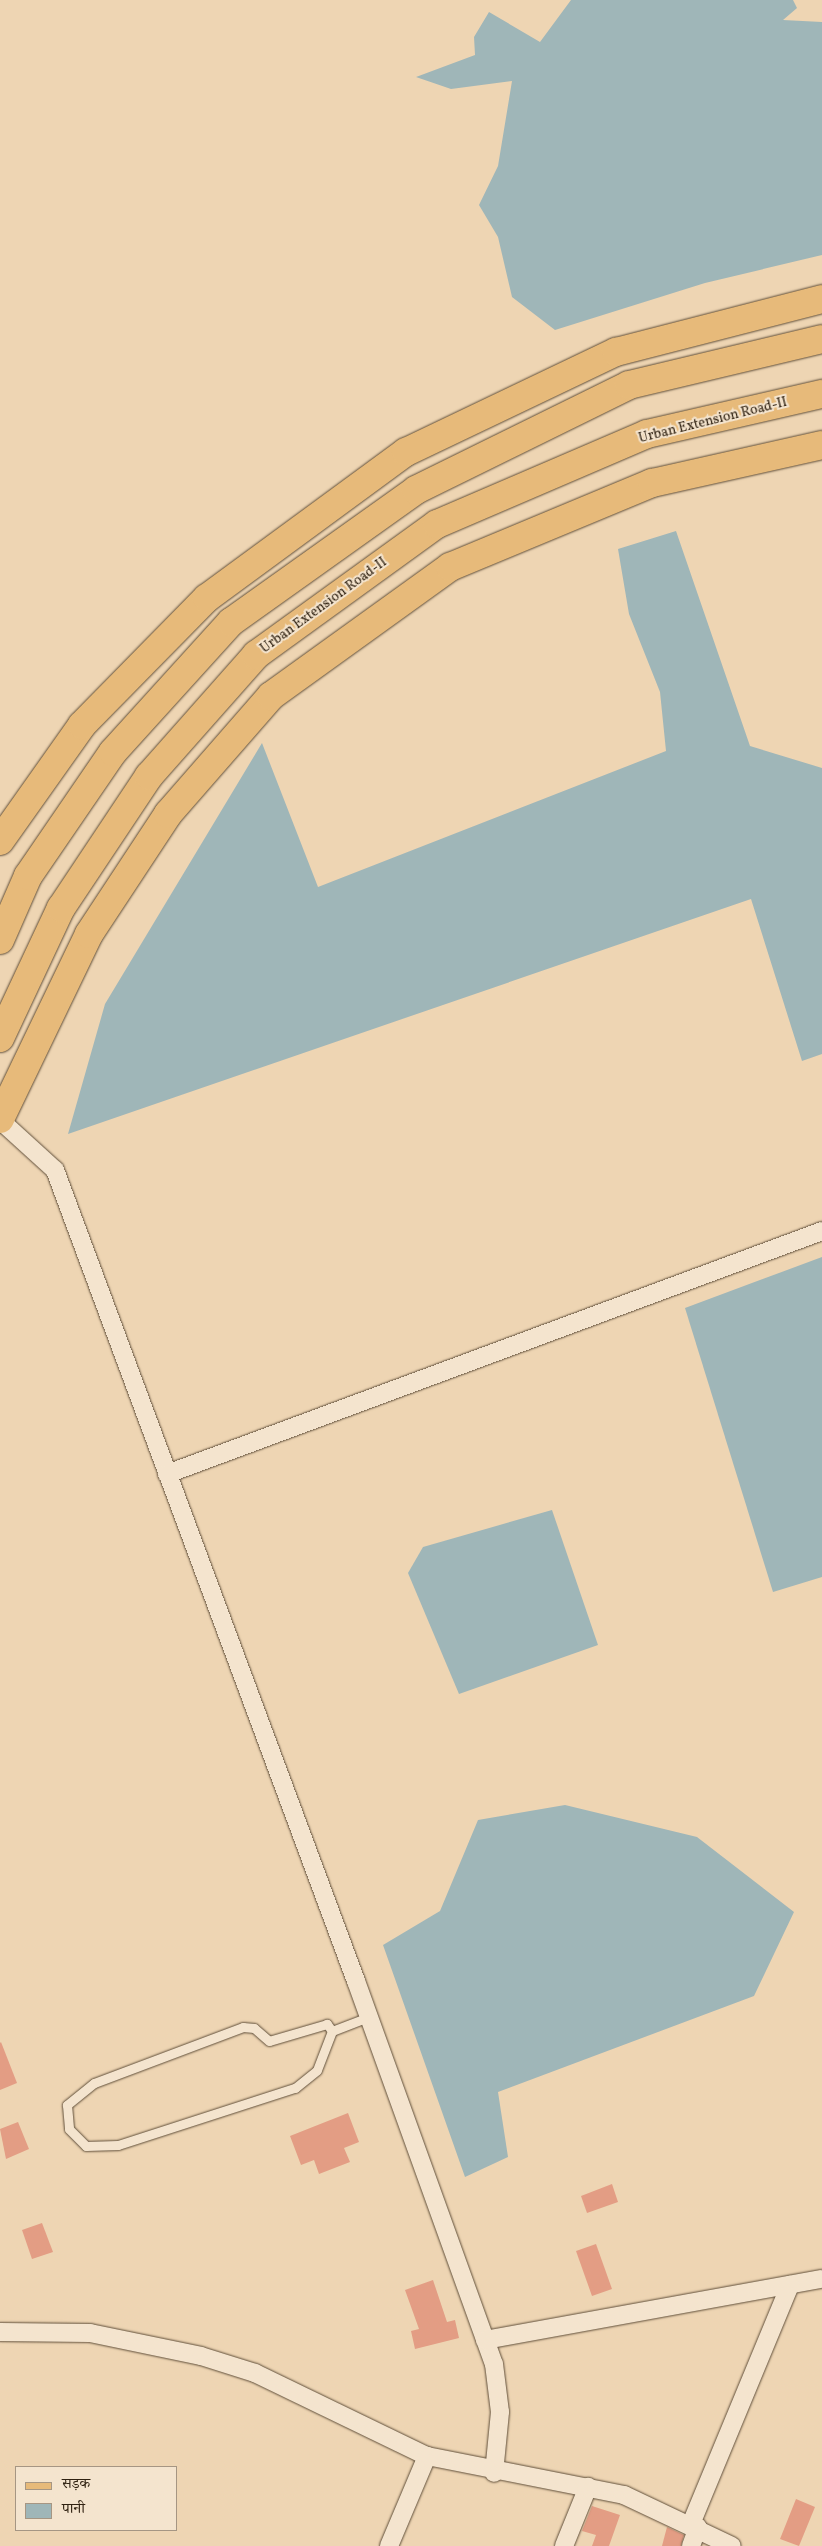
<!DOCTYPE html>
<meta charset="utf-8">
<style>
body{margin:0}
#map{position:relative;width:822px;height:2546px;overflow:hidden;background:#eed5b3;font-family:Vollkorn,"Noto Serif Devanagari",serif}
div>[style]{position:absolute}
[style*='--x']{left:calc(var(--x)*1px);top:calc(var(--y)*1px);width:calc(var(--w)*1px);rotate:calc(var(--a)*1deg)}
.water>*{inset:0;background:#9fb6b8}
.building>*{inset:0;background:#e39d84}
.roads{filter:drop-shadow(0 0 1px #604f3a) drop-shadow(0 0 1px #604f3a)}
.lane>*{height:9px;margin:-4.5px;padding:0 4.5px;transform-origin:4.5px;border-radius:4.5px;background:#f4e4ce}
.street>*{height:18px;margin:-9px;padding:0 9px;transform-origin:9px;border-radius:9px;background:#f4e4ce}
.primary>*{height:28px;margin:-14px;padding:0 14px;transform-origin:14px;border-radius:14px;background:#e7ba7a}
.highway>*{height:28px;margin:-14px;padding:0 14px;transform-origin:14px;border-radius:14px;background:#e7ba7a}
span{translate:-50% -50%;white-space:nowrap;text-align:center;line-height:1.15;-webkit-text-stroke:4px #f4e4ce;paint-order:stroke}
.street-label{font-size:14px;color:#302212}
.legend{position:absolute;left:15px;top:2466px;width:162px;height:65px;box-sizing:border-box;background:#f4e4ce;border:1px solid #a69683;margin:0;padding:6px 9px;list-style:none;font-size:15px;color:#302212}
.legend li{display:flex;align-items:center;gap:10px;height:25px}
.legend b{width:25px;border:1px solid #a69683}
</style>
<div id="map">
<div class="water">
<i style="clip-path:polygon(571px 0,793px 0,797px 8px,783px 20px,822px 22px,822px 255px,705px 283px,555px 330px,512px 297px,498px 237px,479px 205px,498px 166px,512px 81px,451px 89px,416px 77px,475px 55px,474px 37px,489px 12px,540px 42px)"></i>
<i style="clip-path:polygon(676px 531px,750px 746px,822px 768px,822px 1054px,802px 1061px,751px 899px,68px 1134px,105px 1004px,262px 743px,318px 887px,666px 751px,660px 692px,629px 614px,618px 549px)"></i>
<i style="clip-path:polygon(822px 1257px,822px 1577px,773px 1592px,685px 1308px)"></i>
<i style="clip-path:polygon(552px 1510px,598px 1645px,459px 1694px,408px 1573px,423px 1547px)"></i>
<i style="clip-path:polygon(565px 1805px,697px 1837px,794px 1912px,754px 1996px,498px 2092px,508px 2157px,465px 2177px,383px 1945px,440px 1911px,478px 1820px)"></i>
</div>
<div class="building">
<i style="clip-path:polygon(1px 2042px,17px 2083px,0 2090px,0 2043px)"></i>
<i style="clip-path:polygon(348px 2113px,359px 2142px,344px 2148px,350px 2162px,319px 2174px,314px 2160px,301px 2165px,290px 2136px)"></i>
<i style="clip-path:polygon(18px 2122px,29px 2149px,6px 2159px,0 2129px)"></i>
<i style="clip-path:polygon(612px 2184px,618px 2202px,587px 2213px,581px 2196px)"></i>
<i style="clip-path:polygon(42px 2223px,53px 2252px,32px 2259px,22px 2230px)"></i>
<i style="clip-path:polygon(596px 2244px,612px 2289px,592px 2296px,576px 2251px)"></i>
<i style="clip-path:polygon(433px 2280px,447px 2322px,455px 2320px,459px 2338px,415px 2349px,411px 2331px,419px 2329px,405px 2290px)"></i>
<i style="clip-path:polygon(796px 2499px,815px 2507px,799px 2546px,780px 2539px)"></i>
<i style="clip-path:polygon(592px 2506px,620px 2515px,609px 2546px,592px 2546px,596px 2535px,582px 2531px)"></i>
<i style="clip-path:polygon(667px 2527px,684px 2535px,681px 2546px,662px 2546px)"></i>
</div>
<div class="roads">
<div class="lane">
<i style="--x:332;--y:2031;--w:9;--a:-126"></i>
<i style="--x:327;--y:2024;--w:60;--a:163.7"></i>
<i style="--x:269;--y:2041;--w:20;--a:-139"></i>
<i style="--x:254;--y:2028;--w:11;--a:-175"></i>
<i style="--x:243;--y:2027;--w:159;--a:159.4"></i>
<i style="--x:94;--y:2083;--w:35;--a:141"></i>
<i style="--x:67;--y:2105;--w:24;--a:85"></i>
<i style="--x:69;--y:2129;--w:24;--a:45"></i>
<i style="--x:86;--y:2146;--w:32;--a:-2"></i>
<i style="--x:118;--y:2145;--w:186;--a:-17.9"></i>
<i style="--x:295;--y:2088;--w:28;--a:-39"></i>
<i style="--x:317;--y:2070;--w:42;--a:-69"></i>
<i style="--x:332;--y:2031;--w:40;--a:-21"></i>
</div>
<div class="street">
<i style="--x:0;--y:1120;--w:74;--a:42.3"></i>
<i style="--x:55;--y:1170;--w:865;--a:69.64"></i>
<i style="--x:356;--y:1981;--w:407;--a:70.2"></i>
<i style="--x:494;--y:2364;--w:48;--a:82.9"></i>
<i style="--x:500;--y:2412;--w:61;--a:95.6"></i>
<i style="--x:167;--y:1474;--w:699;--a:-20.35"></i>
<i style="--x:0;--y:2332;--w:90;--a:0.6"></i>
<i style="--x:90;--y:2333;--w:113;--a:11.7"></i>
<i style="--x:201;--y:2356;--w:57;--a:17.5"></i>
<i style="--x:255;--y:2373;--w:191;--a:25.8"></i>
<i style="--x:427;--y:2456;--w:201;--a:11.2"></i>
<i style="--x:624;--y:2495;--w:119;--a:25.3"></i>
<i style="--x:485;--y:2340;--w:342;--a:-10.3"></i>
<i style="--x:691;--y:2524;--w:259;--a:-67.5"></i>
<i style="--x:389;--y:2546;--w:98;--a:-67.1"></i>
<i style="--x:564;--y:2546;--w:64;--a:-67.9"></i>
<i style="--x:691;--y:2546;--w:20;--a:-70"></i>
</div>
<div class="primary">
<i style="--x:0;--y:841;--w:142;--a:-54.7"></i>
<i style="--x:82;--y:725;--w:178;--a:-45.5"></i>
<i style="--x:207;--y:598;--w:247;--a:-36.3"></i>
<i style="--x:406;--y:452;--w:233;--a:-25.5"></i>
<i style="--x:616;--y:352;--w:213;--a:-14.4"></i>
<i style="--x:0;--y:1119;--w:205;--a:-64.3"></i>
<i style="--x:89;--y:934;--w:144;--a:-56.6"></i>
<i style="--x:168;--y:814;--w:157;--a:-48.9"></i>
<i style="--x:271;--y:696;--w:221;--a:-35.8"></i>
<i style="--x:450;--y:567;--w:219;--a:-22.6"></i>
<i style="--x:652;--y:483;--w:174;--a:-12.6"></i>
</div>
<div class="highway">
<i style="--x:0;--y:940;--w:70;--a:-66.4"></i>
<i style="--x:28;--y:876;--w:150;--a:-55.6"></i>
<i style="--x:113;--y:752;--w:176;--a:-47.8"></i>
<i style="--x:231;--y:622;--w:227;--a:-35.5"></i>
<i style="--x:416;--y:490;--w:237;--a:-26.2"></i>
<i style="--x:629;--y:385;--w:198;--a:-13.4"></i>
<i style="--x:0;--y:1038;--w:144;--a:-64.9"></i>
<i style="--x:61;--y:908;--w:159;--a:-56.3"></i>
<i style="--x:149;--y:776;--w:162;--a:-48.5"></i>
<i style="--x:256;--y:655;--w:223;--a:-35.9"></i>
<i style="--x:437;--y:524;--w:228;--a:-23.2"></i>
<i style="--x:647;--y:434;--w:180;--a:-12.9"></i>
</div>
</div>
<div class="street-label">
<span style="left:713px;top:421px;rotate:-14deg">Urban Extension Road-II</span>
<span style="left:324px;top:606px;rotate:-36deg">Urban Extension Road-II</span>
</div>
<ul class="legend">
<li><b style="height:6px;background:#e7ba7a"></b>सड़क</li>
<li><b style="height:14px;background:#9fb6b8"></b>पानी</li>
</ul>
</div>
